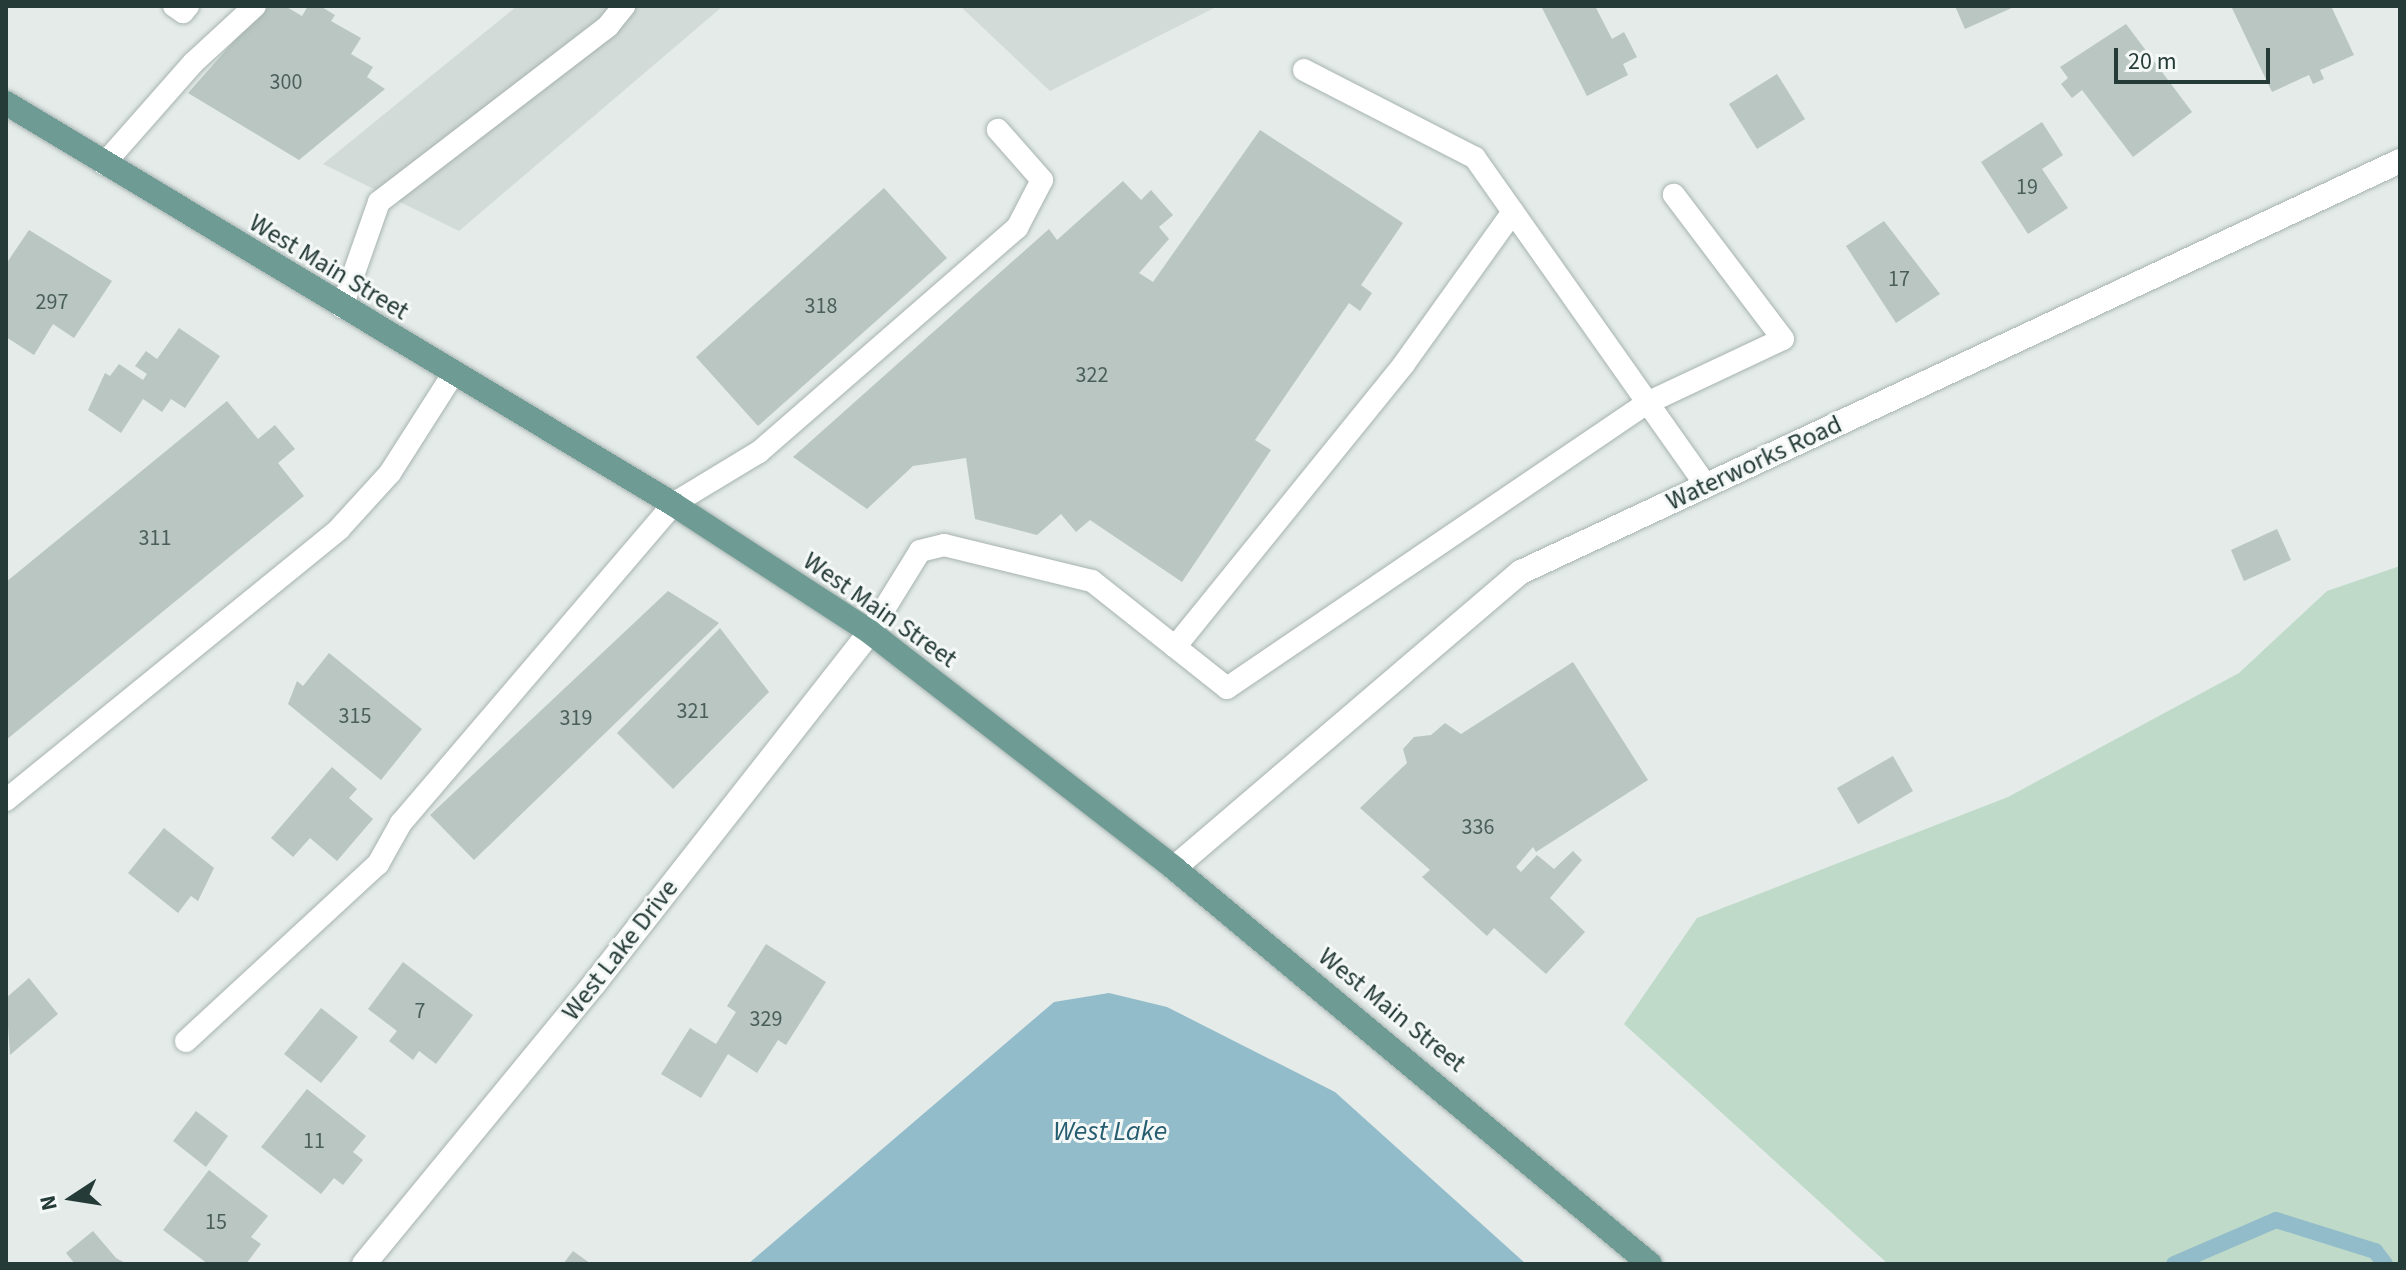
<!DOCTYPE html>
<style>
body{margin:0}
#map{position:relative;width:2406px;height:1270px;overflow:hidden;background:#e4ebe9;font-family:"Source Sans 3",sans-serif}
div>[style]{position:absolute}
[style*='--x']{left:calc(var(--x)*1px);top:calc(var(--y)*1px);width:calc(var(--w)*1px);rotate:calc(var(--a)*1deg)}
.built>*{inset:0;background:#d2dbd8}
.green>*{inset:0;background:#bfdac9}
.water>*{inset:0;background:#92bcca}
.stream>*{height:16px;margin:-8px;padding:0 8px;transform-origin:8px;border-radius:8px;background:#92bcca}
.building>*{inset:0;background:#b9c6c2}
.roads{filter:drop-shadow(0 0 2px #a7b3b0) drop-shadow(0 0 2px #a7b3b0)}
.service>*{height:22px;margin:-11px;padding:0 11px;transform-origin:11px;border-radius:11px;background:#fff}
.minor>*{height:24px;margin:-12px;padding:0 12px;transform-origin:12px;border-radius:12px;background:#fff}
.primary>*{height:24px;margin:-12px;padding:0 12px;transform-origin:12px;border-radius:12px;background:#6e9c94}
span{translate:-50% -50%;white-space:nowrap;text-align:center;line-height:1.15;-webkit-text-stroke:6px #f4f8f6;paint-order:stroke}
.number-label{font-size:22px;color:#4a5e5a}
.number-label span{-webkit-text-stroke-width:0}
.street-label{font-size:26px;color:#253b37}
.water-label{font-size:28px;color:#265d70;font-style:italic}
.frame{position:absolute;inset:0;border:8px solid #253b37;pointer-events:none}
.north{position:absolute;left:32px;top:1158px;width:80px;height:80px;-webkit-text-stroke:6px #f4f8f6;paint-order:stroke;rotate:258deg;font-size:22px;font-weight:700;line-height:32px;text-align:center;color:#253b37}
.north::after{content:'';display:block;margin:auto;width:28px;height:36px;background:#253b37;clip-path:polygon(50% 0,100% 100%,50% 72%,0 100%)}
.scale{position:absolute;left:2114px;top:48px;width:156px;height:36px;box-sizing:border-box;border:4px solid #253b37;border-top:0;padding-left:10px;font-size:24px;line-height:28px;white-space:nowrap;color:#253b37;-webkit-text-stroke:6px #f4f8f6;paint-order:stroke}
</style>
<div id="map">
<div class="built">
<i style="clip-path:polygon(517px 6px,723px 6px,459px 231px,323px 164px)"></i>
<i style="clip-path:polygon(960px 6px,1218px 6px,1050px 91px)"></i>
</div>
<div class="green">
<i style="clip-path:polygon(2400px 566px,2400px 1264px,1888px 1264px,1624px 1024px,1697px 918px,2008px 797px,2239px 673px,2327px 591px)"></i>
</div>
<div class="water">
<i style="clip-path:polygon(1109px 993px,1167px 1007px,1335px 1092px,1526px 1264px,748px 1264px,1054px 1002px)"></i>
</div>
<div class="stream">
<i style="--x:2174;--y:1264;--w:111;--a:-23.3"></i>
<i style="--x:2276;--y:1220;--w:104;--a:17.4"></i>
<i style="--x:2375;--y:1251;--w:16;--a:52"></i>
</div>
<div class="building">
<i style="clip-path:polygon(265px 6px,285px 6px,302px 16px,308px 6px,320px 6px,335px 15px,331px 21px,361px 38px,351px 54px,373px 67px,367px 77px,385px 89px,299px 160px,188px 93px)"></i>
<i style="clip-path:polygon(1541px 6px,1595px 6px,1612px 39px,1624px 32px,1637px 57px,1623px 64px,1628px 75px,1587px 96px)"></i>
<i style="clip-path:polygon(1955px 6px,2016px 6px,1965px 29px)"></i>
<i style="clip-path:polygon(2231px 6px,2331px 6px,2354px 55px,2320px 70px,2324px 79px,2313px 84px,2309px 75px,2272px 92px)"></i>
<i style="clip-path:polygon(2126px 24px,2192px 112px,2133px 157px,2082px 90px,2072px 98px,2061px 84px,2068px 78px,2060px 67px)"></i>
<i style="clip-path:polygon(1777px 74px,1805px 119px,1757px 149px,1729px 104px)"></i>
<i style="clip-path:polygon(2042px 122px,2063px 155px,2042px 169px,2068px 208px,2028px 234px,1981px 162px)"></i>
<i style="clip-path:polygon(1260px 130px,1403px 223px,1361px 285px,1372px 293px,1360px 311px,1349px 303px,1255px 440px,1271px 450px,1182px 582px,1090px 520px,1076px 532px,1061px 514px,1037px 535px,975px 519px,966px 458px,913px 466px,867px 509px,793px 457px,1049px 229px,1057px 240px,1123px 181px,1141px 200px,1151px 190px,1173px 215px,1159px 227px,1169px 239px,1139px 273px,1153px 282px)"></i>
<i style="clip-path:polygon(884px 188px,947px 258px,758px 426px,696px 357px)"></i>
<i style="clip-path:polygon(1884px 221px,1940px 294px,1896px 323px,1846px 246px)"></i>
<i style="clip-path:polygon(29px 230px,112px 281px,74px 338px,53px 324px,34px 355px,6px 337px,6px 264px)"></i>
<i style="clip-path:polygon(179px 328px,220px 356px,185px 408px,171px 399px,162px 412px,143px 399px,121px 433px,88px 410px,105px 373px,110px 376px,119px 364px,143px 380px,147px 374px,135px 366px,146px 351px,157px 359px)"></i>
<i style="clip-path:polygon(227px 401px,258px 439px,275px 425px,295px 449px,278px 463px,304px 496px,6px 740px,6px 582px)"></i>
<i style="clip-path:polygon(2277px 529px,2291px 560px,2244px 581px,2231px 550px)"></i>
<i style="clip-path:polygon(668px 591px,719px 623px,474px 860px,430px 815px)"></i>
<i style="clip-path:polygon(720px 628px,769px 692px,673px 789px,617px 733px)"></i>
<i style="clip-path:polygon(329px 653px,422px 729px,381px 780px,288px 704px,297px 681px,303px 686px)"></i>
<i style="clip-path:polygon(1573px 662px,1648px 780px,1536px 852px,1533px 847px,1516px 867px,1521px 872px,1537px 855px,1554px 869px,1573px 851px,1582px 860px,1550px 898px,1585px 932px,1546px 974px,1494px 928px,1487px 936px,1422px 877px,1430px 870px,1360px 808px,1407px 763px,1403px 749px,1414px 737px,1431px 735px,1445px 723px,1461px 734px)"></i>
<i style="clip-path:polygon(1893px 756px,1913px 791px,1858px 824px,1837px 788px)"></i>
<i style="clip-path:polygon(332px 767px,357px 789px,349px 798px,373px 819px,337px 861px,310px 838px,293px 857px,271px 838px)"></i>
<i style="clip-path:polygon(164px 828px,214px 868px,198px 901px,191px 896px,178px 913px,128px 873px)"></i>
<i style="clip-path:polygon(766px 944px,826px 982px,786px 1045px,778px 1040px,757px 1073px,728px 1054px,701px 1098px,661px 1074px,690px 1028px,716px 1044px,736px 1012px,727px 1006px)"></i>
<i style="clip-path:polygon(403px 962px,473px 1015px,436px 1064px,419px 1051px,413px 1060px,389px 1041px,397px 1031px,368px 1009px)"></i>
<i style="clip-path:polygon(29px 978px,58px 1014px,10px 1055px,6px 998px)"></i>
<i style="clip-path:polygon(321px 1008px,358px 1037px,321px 1083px,284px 1054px)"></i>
<i style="clip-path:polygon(307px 1089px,366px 1136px,353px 1152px,363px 1160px,343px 1185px,334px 1178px,321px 1194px,261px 1147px)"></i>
<i style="clip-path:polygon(196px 1111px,228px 1136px,206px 1167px,173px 1141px)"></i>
<i style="clip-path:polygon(209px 1170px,268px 1216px,251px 1237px,261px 1244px,246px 1264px,208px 1264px,163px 1230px)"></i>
<i style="clip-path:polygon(93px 1231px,116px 1258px,127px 1264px,75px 1264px,66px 1253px)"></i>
<i style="clip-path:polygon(573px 1251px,591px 1264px,563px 1264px)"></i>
</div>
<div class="roads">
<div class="service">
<i style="--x:174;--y:6;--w:11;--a:34"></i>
<i style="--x:183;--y:12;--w:8;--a:-50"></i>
<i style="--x:1304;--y:70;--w:192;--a:27.2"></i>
<i style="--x:1475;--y:158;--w:401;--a:54.8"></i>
<i style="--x:104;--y:164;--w:135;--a:-48.6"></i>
<i style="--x:193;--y:63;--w:84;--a:-42.6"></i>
<i style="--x:342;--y:307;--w:111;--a:-70.6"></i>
<i style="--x:379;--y:202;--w:289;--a:-37.5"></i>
<i style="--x:608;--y:26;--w:26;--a:-51"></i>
<i style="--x:870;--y:632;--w:95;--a:-58.3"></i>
<i style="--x:920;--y:551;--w:25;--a:-14"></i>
<i style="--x:944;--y:545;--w:152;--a:13.7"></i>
<i style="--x:1092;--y:581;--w:172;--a:38.4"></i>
<i style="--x:1227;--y:688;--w:508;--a:-34.16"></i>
<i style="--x:1647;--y:403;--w:150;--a:-25.2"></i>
<i style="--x:1783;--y:339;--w:181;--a:-127.1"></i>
<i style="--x:1175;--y:647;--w:364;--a:-51"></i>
<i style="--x:1404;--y:364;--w:187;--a:-54.4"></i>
<i style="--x:6;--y:800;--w:429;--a:-39.1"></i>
<i style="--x:339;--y:529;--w:76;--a:-47.7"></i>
<i style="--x:390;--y:473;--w:117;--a:-57.5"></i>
<i style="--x:186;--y:1041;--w:261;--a:-42.7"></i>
<i style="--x:378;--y:864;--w:47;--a:-60.7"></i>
<i style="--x:401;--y:823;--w:419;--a:-49.5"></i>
<i style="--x:673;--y:504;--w:100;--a:-31.2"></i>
<i style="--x:759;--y:452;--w:342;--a:-41"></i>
<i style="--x:1017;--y:228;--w:54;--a:-62.5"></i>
<i style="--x:1042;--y:180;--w:67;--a:-131.3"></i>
</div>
<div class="minor">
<i style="--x:1174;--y:868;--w:456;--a:-40.5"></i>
<i style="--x:1521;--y:572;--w:970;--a:-25.06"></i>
<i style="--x:364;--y:1264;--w:362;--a:-50.6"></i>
<i style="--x:594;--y:984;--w:447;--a:-51.9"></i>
</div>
<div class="primary">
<i style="--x:6;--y:103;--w:778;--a:31.01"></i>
<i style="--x:673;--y:504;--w:235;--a:33"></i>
<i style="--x:870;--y:632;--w:385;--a:37.8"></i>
<i style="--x:1174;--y:868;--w:619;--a:39.76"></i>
</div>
</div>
<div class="number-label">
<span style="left:286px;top:83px">300</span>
<span style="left:2027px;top:188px">19</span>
<span style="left:1899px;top:280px">17</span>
<span style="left:52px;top:303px">297</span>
<span style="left:821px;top:307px">318</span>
<span style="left:1092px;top:376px">322</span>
<span style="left:155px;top:539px">311</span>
<span style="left:693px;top:712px">321</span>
<span style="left:355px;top:717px">315</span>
<span style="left:576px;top:719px">319</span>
<span style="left:1478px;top:828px">336</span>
<span style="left:420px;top:1012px">7</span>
<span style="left:766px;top:1020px">329</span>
<span style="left:314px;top:1142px">11</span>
<span style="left:216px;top:1223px">15</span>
</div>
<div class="street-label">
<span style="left:329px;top:267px;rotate:31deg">West Main Street</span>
<span style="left:1754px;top:463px;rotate:-25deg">Waterworks Road</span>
<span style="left:880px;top:610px;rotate:35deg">West Main Street</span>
<span style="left:620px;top:950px;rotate:-52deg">West Lake Drive</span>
<span style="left:1392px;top:1010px;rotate:39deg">West Main Street</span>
</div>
<div class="water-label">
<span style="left:1110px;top:1131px">West Lake</span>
</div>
<div class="frame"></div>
<div class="north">N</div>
<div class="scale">20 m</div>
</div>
